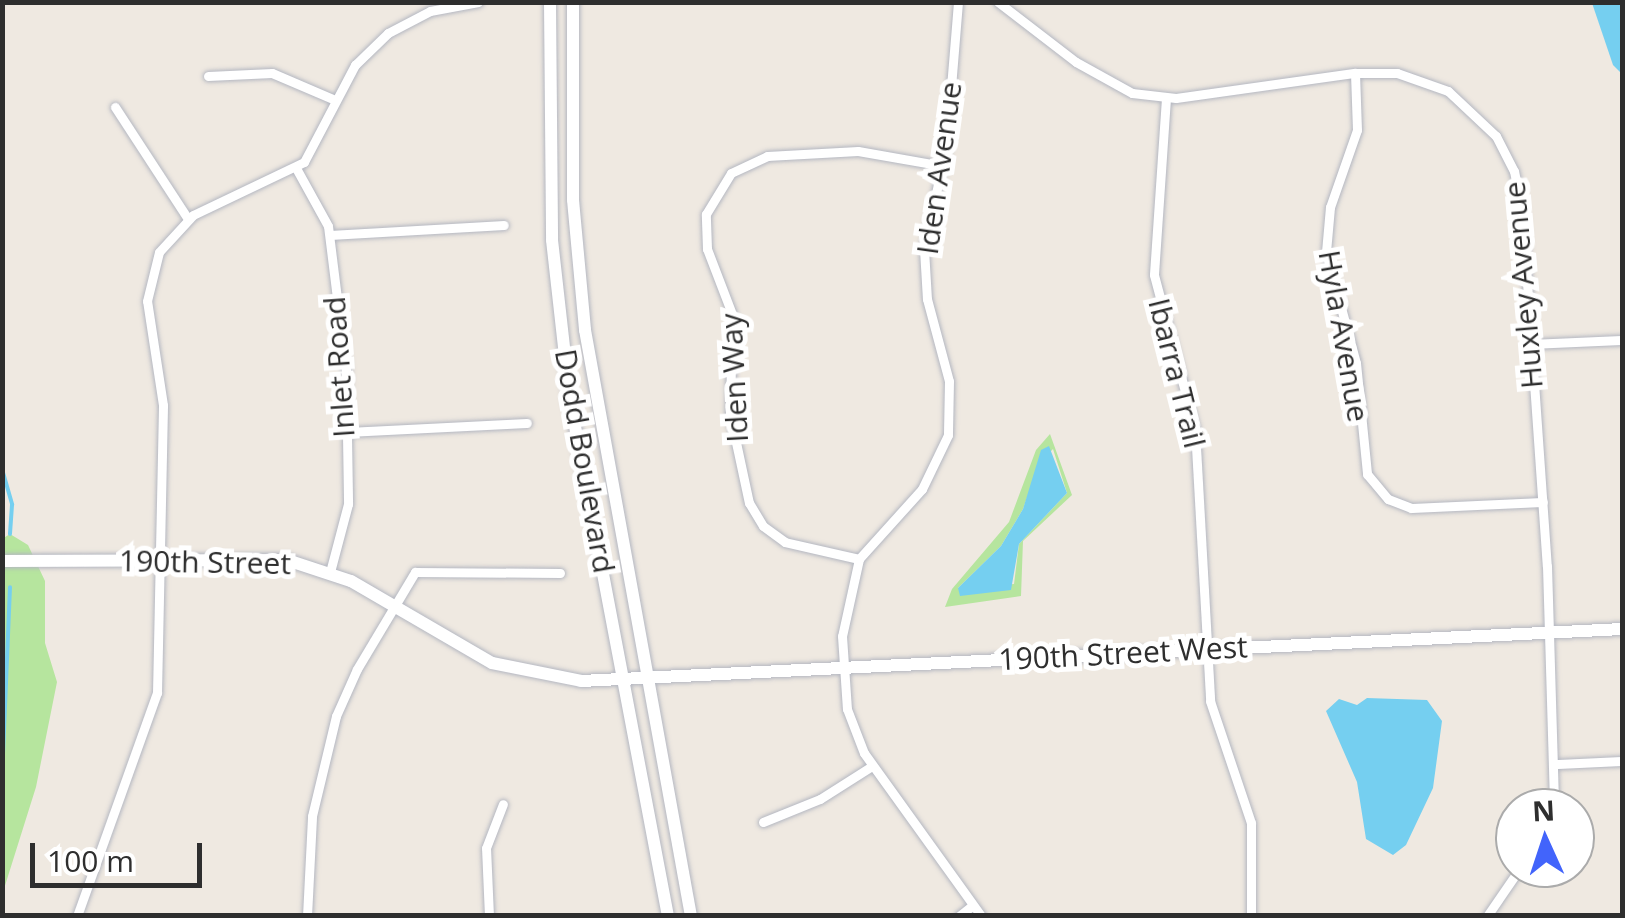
<!DOCTYPE html>
<style>
body{margin:0}
#map{position:relative;width:1625px;height:918px;overflow:hidden;background:#efe9e1;font-family:"Open Sans",sans-serif}
div>[style]{position:absolute}
[style*='--x']{left:calc(var(--x)*1px);top:calc(var(--y)*1px);width:calc(var(--w)*1px);rotate:calc(var(--a)*1deg)}
.green>*{inset:0;background:#b6e59e}
.water>*{inset:0;background:#75cff0}
.stream>*{height:4px;margin:-2px;padding:0 2px;transform-origin:2px;border-radius:2px;background:#75cff0}
.roads{filter:drop-shadow(0 0 2px #b4b7c1) drop-shadow(0 0 2px #b4b7c1)}
.street>*{height:9px;margin:-4.5px;padding:0 4.5px;transform-origin:4.5px;border-radius:4.5px;background:#fff}
.secondary>*{height:12px;margin:-6px;padding:0 6px;transform-origin:6px;border-radius:6px;background:#fff}
span{translate:-50% -50%;white-space:nowrap;text-align:center;line-height:1.15;-webkit-text-stroke:10px #fff;paint-order:stroke}
.street-label{font-size:30px;color:#2e2e2e}
.frame{position:absolute;inset:0;border:5px solid #2e2e2e;pointer-events:none}
.north{position:absolute;left:1495px;top:788px;width:100px;height:100px;box-sizing:border-box;background:#fff;border:2px solid #ababab;border-radius:50%;rotate:357deg;font-size:28px;font-weight:700;line-height:40px;text-align:center;color:#2e2e2e}
.north::after{content:'';display:block;margin:auto;width:35px;height:45px;background:#4264fb;clip-path:polygon(50% 0,100% 100%,50% 72%,0 100%)}
.scale{position:absolute;left:30px;top:843px;width:172px;height:45px;box-sizing:border-box;border:5px solid #2e2e2e;border-top:0;padding-left:12px;font-size:30px;line-height:35px;white-space:nowrap;color:#2e2e2e;-webkit-text-stroke:8px #fff;paint-order:stroke}
</style>
<div id="map">
<div class="green">
<i style="clip-path:polygon(evenodd,1050px 434px,1072px 495px,1023px 541px,1021px 596px,945px 607px,952px 589px,1009px 522px,1036px 450px,1050px 434px,1053px 449px,1067px 493px,1019px 544px,1014px 584px,958px 588px,1001px 546px,1023px 509px,1039px 463px,1053px 449px)"></i>
<i style="clip-path:polygon(10px 534px,28px 545px,45px 581px,45px 643px,57px 682px,36px 787px,3px 892px,2px 539px)"></i>
</div>
<div class="water">
<i style="clip-path:polygon(1592px 3px,1622px 3px,1622px 74px,1613px 65px)"></i>
<i style="clip-path:polygon(1049px 446px,1067px 493px,1019px 544px,1011px 590px,960px 596px,958px 588px,1001px 546px,1023px 509px,1041px 450px)"></i>
<i style="clip-path:polygon(1367px 698px,1427px 700px,1442px 721px,1433px 788px,1406px 845px,1393px 855px,1366px 839px,1357px 782px,1326px 711px,1339px 699px,1357px 705px)"></i>
</div>
<div class="stream">
<i style="--x:2;--y:469;--w:37;--a:74"></i>
<i style="--x:12;--y:505;--w:29;--a:94"></i>
<i style="--x:2;--y:778;--w:191;--a:-87.6"></i>
</div>
<div class="roads">
<div class="street">
<i style="--x:958;--y:2;--w:145;--a:94.7"></i>
<i style="--x:946;--y:147;--w:104;--a:102.2"></i>
<i style="--x:924;--y:249;--w:50;--a:86.6"></i>
<i style="--x:927;--y:299;--w:85;--a:75"></i>
<i style="--x:949;--y:381;--w:54;--a:91.1"></i>
<i style="--x:948;--y:435;--w:60;--a:115.7"></i>
<i style="--x:922;--y:489;--w:94;--a:132"></i>
<i style="--x:859;--y:559;--w:79;--a:102.4"></i>
<i style="--x:842;--y:636;--w:73;--a:86.1"></i>
<i style="--x:847;--y:709;--w:47;--a:68.9"></i>
<i style="--x:864;--y:753;--w:201;--a:54.3"></i>
<i style="--x:998;--y:2;--w:98;--a:37.6"></i>
<i style="--x:1076;--y:62;--w:64;--a:29"></i>
<i style="--x:1132;--y:93;--w:44;--a:6.5"></i>
<i style="--x:1176;--y:98;--w:181;--a:-8"></i>
<i style="--x:1355;--y:73;--w:42;--a:0"></i>
<i style="--x:1397;--y:73;--w:54;--a:19.4"></i>
<i style="--x:1448;--y:91;--w:66;--a:43.2"></i>
<i style="--x:1496;--y:136;--w:39;--a:63"></i>
<i style="--x:1514;--y:171;--w:41;--a:78.7"></i>
<i style="--x:1522;--y:211;--w:356;--a:86"></i>
<i style="--x:1547;--y:566;--w:242;--a:88.3"></i>
<i style="--x:1355;--y:73;--w:57;--a:88"></i>
<i style="--x:1357;--y:130;--w:82;--a:109.3"></i>
<i style="--x:1330;--y:207;--w:45;--a:95.1"></i>
<i style="--x:1326;--y:252;--w:115;--a:74.9"></i>
<i style="--x:1356;--y:363;--w:112;--a:84.3"></i>
<i style="--x:1367;--y:474;--w:33;--a:50"></i>
<i style="--x:1388;--y:499;--w:25;--a:21"></i>
<i style="--x:1411;--y:508;--w:132;--a:-2.6"></i>
<i style="--x:208;--y:76;--w:64;--a:-2.7"></i>
<i style="--x:272;--y:73;--w:69;--a:23.2"></i>
<i style="--x:1166;--y:98;--w:177;--a:93.9"></i>
<i style="--x:1154;--y:275;--w:159;--a:75.1"></i>
<i style="--x:1195;--y:429;--w:272;--a:86.8"></i>
<i style="--x:1210;--y:701;--w:129;--a:71.4"></i>
<i style="--x:1251;--y:823;--w:93;--a:90"></i>
<i style="--x:115;--y:107;--w:134;--a:56.9"></i>
<i style="--x:296;--y:168;--w:66;--a:61.1"></i>
<i style="--x:328;--y:226;--w:146;--a:82.9"></i>
<i style="--x:346;--y:371;--w:133;--a:89.1"></i>
<i style="--x:348;--y:504;--w:70;--a:104.8"></i>
<i style="--x:330;--y:235;--w:174;--a:-3.3"></i>
<i style="--x:1529;--y:344;--w:93;--a:-2.5"></i>
<i style="--x:347;--y:432;--w:180;--a:-2.9"></i>
<i style="--x:859;--y:559;--w:76;--a:-167.1"></i>
<i style="--x:785;--y:542;--w:27;--a:-144"></i>
<i style="--x:763;--y:526;--w:27;--a:-121"></i>
<i style="--x:749;--y:503;--w:91;--a:-102.1"></i>
<i style="--x:730;--y:414;--w:100;--a:-88.9"></i>
<i style="--x:732;--y:314;--w:70;--a:-111"></i>
<i style="--x:707;--y:249;--w:35;--a:-92"></i>
<i style="--x:706;--y:214;--w:48;--a:-58.6"></i>
<i style="--x:731;--y:173;--w:40;--a:-25"></i>
<i style="--x:767;--y:156;--w:91;--a:-3.1"></i>
<i style="--x:858;--y:151;--w:86;--a:10"></i>
<i style="--x:1557;--y:764;--w:65;--a:-2.6"></i>
<i style="--x:763;--y:822;--w:61;--a:-22"></i>
<i style="--x:820;--y:799;--w:62;--a:-32.4"></i>
<i style="--x:77;--y:916;--w:237;--a:-70.3"></i>
<i style="--x:157;--y:693;--w:288;--a:-88.8"></i>
<i style="--x:163;--y:405;--w:105;--a:-98.7"></i>
<i style="--x:147;--y:301;--w:50;--a:-76.2"></i>
<i style="--x:159;--y:252;--w:50;--a:-47.4"></i>
<i style="--x:193;--y:215;--w:123;--a:-25.5"></i>
<i style="--x:304;--y:162;--w:110;--a:-62.3"></i>
<i style="--x:355;--y:65;--w:46;--a:-44.1"></i>
<i style="--x:388;--y:33;--w:47;--a:-27.6"></i>
<i style="--x:430;--y:11;--w:49;--a:-10.6"></i>
<i style="--x:307;--y:916;--w:100;--a:-87.1"></i>
<i style="--x:312;--y:816;--w:103;--a:-76.5"></i>
<i style="--x:336;--y:716;--w:51;--a:-65.9"></i>
<i style="--x:357;--y:669;--w:113;--a:-59.1"></i>
<i style="--x:415;--y:572;--w:145;--a:0.4"></i>
<i style="--x:489;--y:916;--w:68;--a:-92.5"></i>
<i style="--x:486;--y:848;--w:47;--a:-68.9"></i>
<i style="--x:959;--y:916;--w:16;--a:-38"></i>
<i style="--x:1487;--y:916;--w:58;--a:-55.5"></i>
</div>
<div class="secondary">
<i style="--x:550;--y:2;--w:238;--a:89.5"></i>
<i style="--x:552;--y:240;--w:161;--a:83.6"></i>
<i style="--x:570;--y:400;--w:525;--a:79.25"></i>
<i style="--x:573;--y:2;--w:198;--a:90"></i>
<i style="--x:573;--y:200;--w:131;--a:84.7"></i>
<i style="--x:585;--y:330;--w:596;--a:79.75"></i>
<i style="--x:2;--y:561;--w:285;--a:-0.2"></i>
<i style="--x:287;--y:560;--w:67;--a:18.2"></i>
<i style="--x:351;--y:581;--w:163;--a:30.2"></i>
<i style="--x:492;--y:663;--w:91;--a:11.4"></i>
<i style="--x:581;--y:681;--w:1042;--a:-2.86"></i>
</div>
</div>
<div class="street-label">
<span style="left:939px;top:168px;rotate:-82deg">Iden Avenue</span>
<span style="left:1523px;top:285px;rotate:-95deg">Huxley Avenue</span>
<span style="left:1344px;top:336px;rotate:80deg">Hyla Avenue</span>
<span style="left:339px;top:367px;rotate:-94deg">Inlet Road</span>
<span style="left:1177px;top:373px;rotate:76deg">Ibarra Trail</span>
<span style="left:734px;top:378px;rotate:-93deg">Iden Way</span>
<span style="left:585px;top:461px;rotate:80deg">Dodd Boulevard</span>
<span style="left:205px;top:562px;rotate:1deg">190th Street</span>
<span style="left:1123px;top:653px;rotate:-3deg">190th Street West</span>
</div>
<div class="frame"></div>
<div class="north">N</div>
<div class="scale">100 m</div>
</div>
